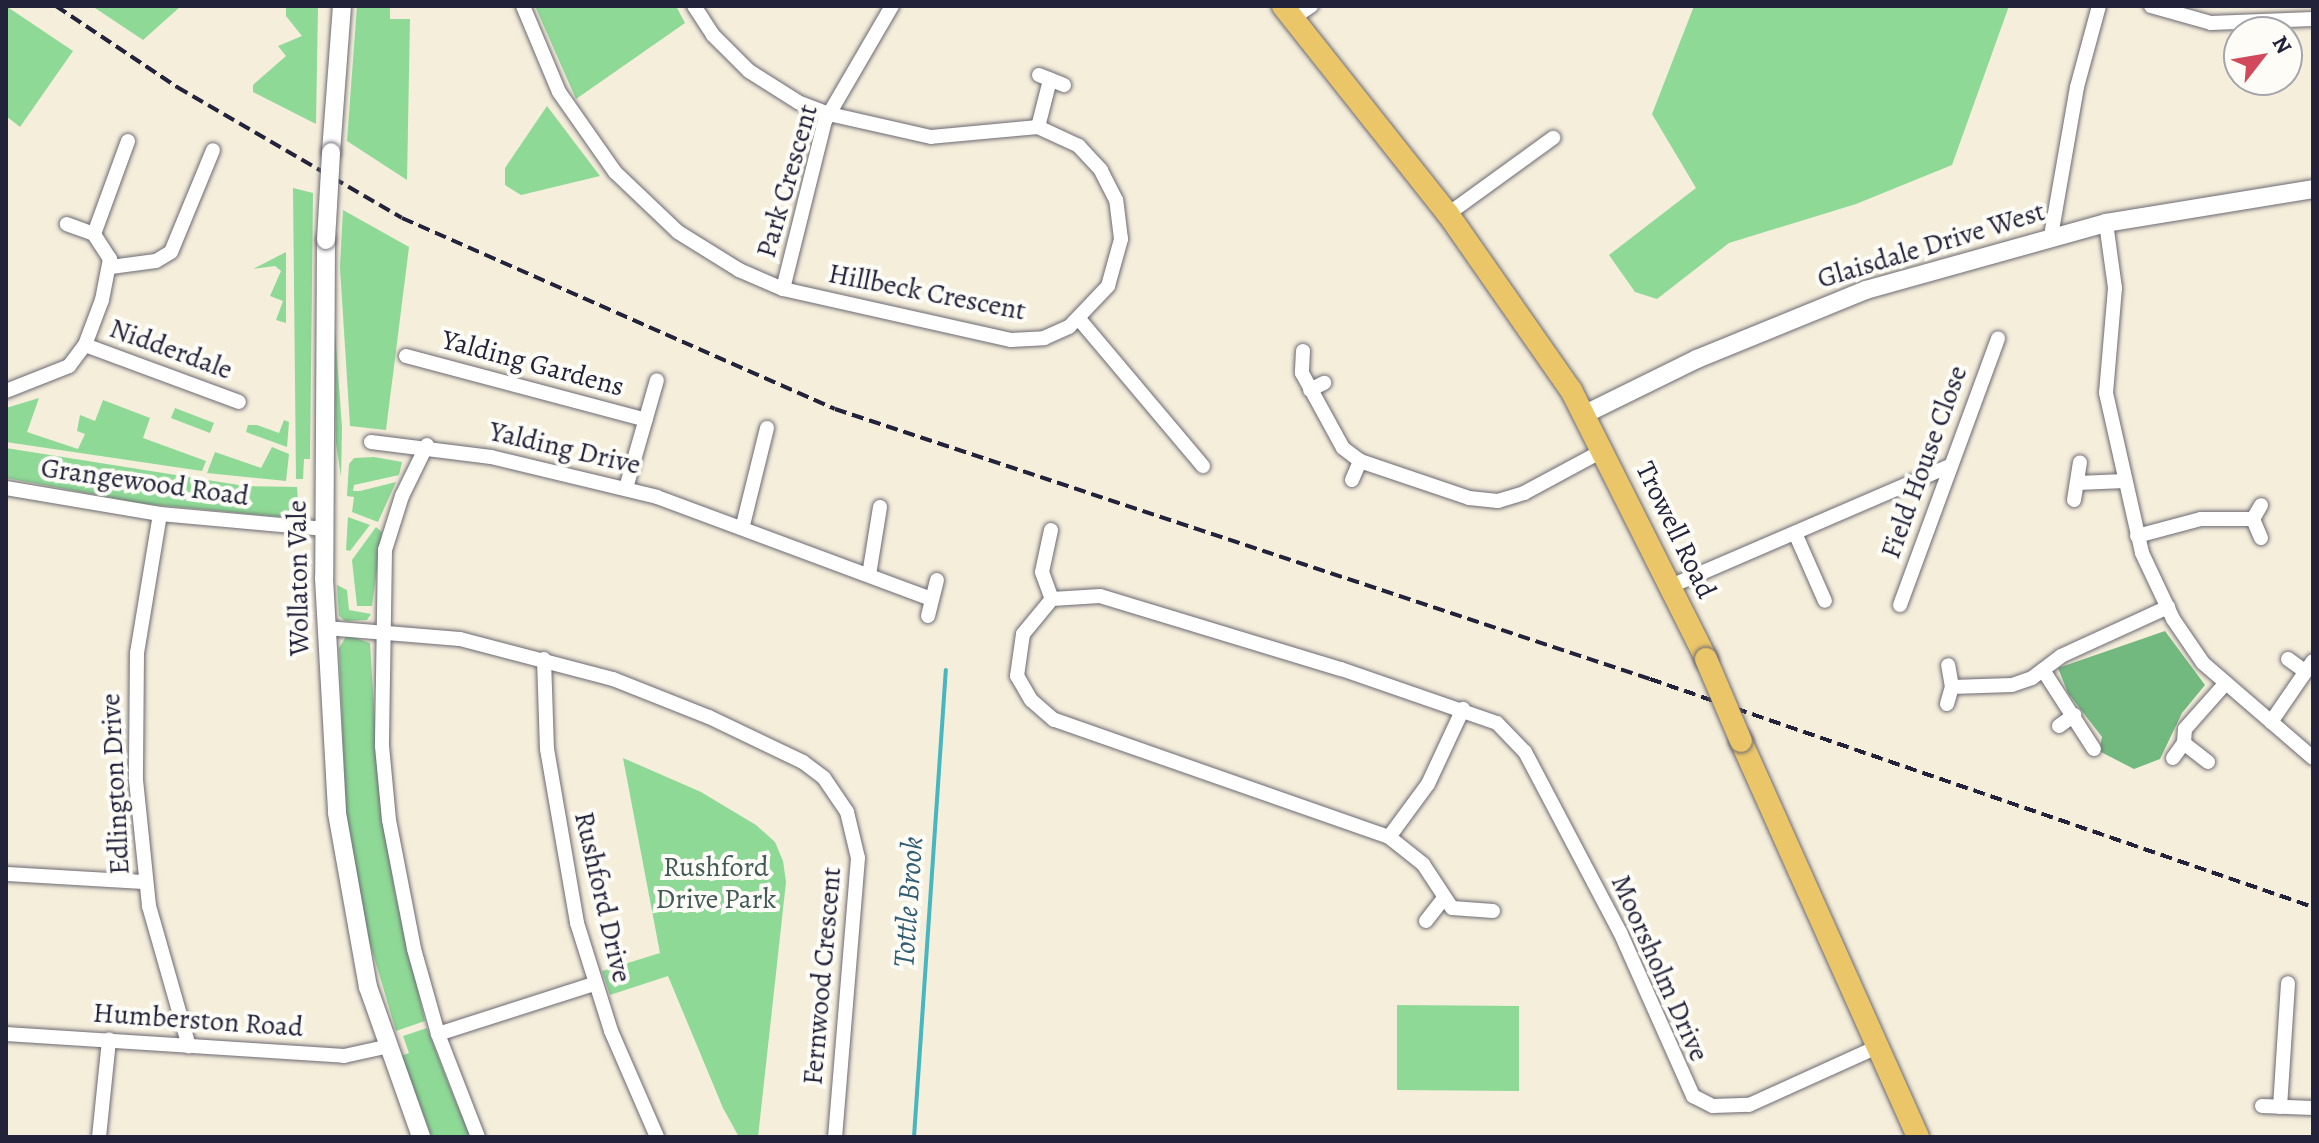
<!DOCTYPE html>
<style>
body{margin:0}
#map{position:relative;width:2319px;height:1143px;overflow:hidden;background:#f5eedb;font-family:Alegreya,serif}
div>[style]{position:absolute}
[style*='--x']{left:calc(var(--x)*1px);top:calc(var(--y)*1px);width:calc(var(--w)*1px);rotate:calc(var(--a)*1deg)}
.green>*{inset:0;background:#8ed996}
.forest>*{inset:0;background:#72b97f}
.stream>*{height:4px;margin:-2px;padding:0 2px;transform-origin:2px;border-radius:2px;background:#47b6c1}
.roads{filter:drop-shadow(0 0 2px #6c6973) drop-shadow(0 0 2px #6c6973)}
.minor>*{height:14px;margin:-7px;padding:0 7px;transform-origin:7px;border-radius:7px;background:#fff}
.tertiary>*{height:18px;margin:-9px;padding:0 9px;transform-origin:9px;border-radius:9px;background:#fff}
.primary>*{height:22px;margin:-11px;padding:0 11px;transform-origin:11px;border-radius:11px;background:#eac669}
.rail>*{height:4px;margin-top:-2px;transform-origin:0;background:repeating-linear-gradient(90deg,#22223b 0 12px,transparent 0 18px)}
.bridges{filter:drop-shadow(0 0 2px #6c6973) drop-shadow(0 0 2px #6c6973)}
.tertiary-bridge>*{height:18px;margin:-9px;padding:0 9px;transform-origin:9px;border-radius:9px;background:#fff}
.primary-bridge>*{height:22px;margin:-11px;padding:0 11px;transform-origin:11px;border-radius:11px;background:#eac669}
span{translate:-50% -50%;white-space:nowrap;text-align:center;line-height:1.15;-webkit-text-stroke:8px #fdfcf7;paint-order:stroke}
.street-label{font-size:28px;color:#22223b}
.park-label{font-size:28px;color:#425956}
.water-label{font-size:30px;color:#315d71;font-style:italic}
.frame{position:absolute;inset:0;border:8px solid #22223b;pointer-events:none}
.north{position:absolute;left:2223px;top:16px;width:80px;height:80px;box-sizing:border-box;background:#fdfcf7;border:2px solid #a5a5ac;border-radius:50%;rotate:59deg;font-size:22px;font-weight:700;line-height:32px;text-align:center;color:#22223b}
.north::after{content:'';display:block;margin:auto;width:28px;height:36px;background:#d1495b;clip-path:polygon(50% 0,100% 100%,50% 72%,0 100%)}
</style>
<div id="map">
<div class="green">
<i style="clip-path:polygon(6px 6px,73px 51px,20px 127px,6px 116px)"></i>
<i style="clip-path:polygon(92px 6px,181px 6px,143px 40px)"></i>
<i style="clip-path:polygon(286px 6px,318px 6px,316px 124px,253px 92px,253px 85px,286px 56px,278px 46px,302px 36px,286px 16px)"></i>
<i style="clip-path:polygon(357px 6px,390px 6px,390px 19px,410px 19px,407px 180px,347px 141px)"></i>
<i style="clip-path:polygon(535px 6px,676px 6px,685px 23px,576px 99px)"></i>
<i style="clip-path:polygon(1694px 6px,2009px 6px,1952px 165px,1856px 204px,1729px 243px,1657px 299px,1635px 292px,1609px 255px,1696px 188px,1652px 114px)"></i>
<i style="clip-path:polygon(547px 106px,600px 176px,521px 195px,505px 185px,505px 168px)"></i>
<i style="clip-path:polygon(293px 188px,313px 193px,310px 459px,304px 459px,303px 479px,296px 479px)"></i>
<i style="clip-path:polygon(343px 210px,409px 247px,386px 430px,350px 426px,340px 267px)"></i>
<i style="clip-path:polygon(286px 252px,286px 323px,276px 320px,283px 301px,270px 296px,281px 271px,275px 266px,253px 269px)"></i>
<i style="clip-path:polygon(333px 302px,342px 428px,341px 477px,336px 443px)"></i>
<i style="clip-path:polygon(39px 398px,27px 432px,78px 449px,85px 434px,77px 431px,80px 415px,95px 421px,103px 400px,150px 418px,143px 438px,206px 461px,202px 471px,6px 442px,6px 408px)"></i>
<i style="clip-path:polygon(175px 408px,214px 423px,210px 433px,171px 418px)"></i>
<i style="clip-path:polygon(284px 420px,289px 422px,287px 447px,246px 432px,248px 425px,257px 425px,279px 433px)"></i>
<i style="clip-path:polygon(272px 447px,289px 454px,286px 481px,207px 473px,215px 452px,261px 468px)"></i>
<i style="clip-path:polygon(6px 448px,245px 486px,297px 487px,298px 500px,283px 517px,146px 504px,6px 478px)"></i>
<i style="clip-path:polygon(374px 457px,402px 462px,399px 475px,354px 485px,353px 491px,360px 491px,396px 482px,378px 522px,352px 512px,354px 497px,347px 496px,349px 464px,354px 458px)"></i>
<i style="clip-path:polygon(348px 517px,370px 525px,350px 551px,346px 550px)"></i>
<i style="clip-path:polygon(376px 527px,382px 532px,372px 606px,357px 606px,352px 560px)"></i>
<i style="clip-path:polygon(337px 585px,347px 590px,349px 610px,371px 614px,367px 620px,345px 621px,339px 616px)"></i>
<i style="clip-path:polygon(347px 635px,370px 643px,379px 788px,395px 893px,425px 1021px,396px 1031px,364px 923px,346px 815px,339px 648px)"></i>
<i style="clip-path:polygon(623px 758px,701px 792px,756px 825px,775px 842px,783px 861px,786px 882px,758px 1137px,739px 1137px,723px 1108px,668px 976px,610px 995px,602px 971px,660px 953px)"></i>
<i style="clip-path:polygon(1397px 1005px,1519px 1006px,1519px 1091px,1397px 1090px)"></i>
<i style="clip-path:polygon(427px 1028px,454px 1098px,472px 1137px,432px 1137px,401px 1056px,409px 1053px,403px 1036px)"></i>
</div>
<div class="forest">
<i style="clip-path:polygon(2165px 631px,2205px 685px,2182px 713px,2160px 759px,2134px 769px,2099px 751px,2102px 737px,2068px 693px,2058px 668px)"></i>
</div>
<div class="stream">
<i style="--x:914;--y:1137;--w:468;--a:-86.1"></i>
</div>
<div class="roads">
<div class="minor">
<i style="--x:523;--y:6;--w:93;--a:67.3"></i>
<i style="--x:559;--y:92;--w:98;--a:55"></i>
<i style="--x:615;--y:172;--w:87;--a:43.6"></i>
<i style="--x:678;--y:232;--w:72;--a:31.9"></i>
<i style="--x:739;--y:270;--w:48;--a:23.4"></i>
<i style="--x:783;--y:289;--w:234;--a:12.6"></i>
<i style="--x:1011;--y:340;--w:33;--a:-3"></i>
<i style="--x:1044;--y:338;--w:27;--a:-24"></i>
<i style="--x:1069;--y:327;--w:57;--a:-46.4"></i>
<i style="--x:1108;--y:286;--w:49;--a:-74.5"></i>
<i style="--x:1121;--y:239;--w:39;--a:-97"></i>
<i style="--x:1116;--y:200;--w:34;--a:-117"></i>
<i style="--x:1101;--y:170;--w:33;--a:-133"></i>
<i style="--x:1079;--y:146;--w:45;--a:-155.1"></i>
<i style="--x:1038;--y:127;--w:107;--a:174.7"></i>
<i style="--x:931;--y:137;--w:105;--a:-167.3"></i>
<i style="--x:829;--y:114;--w:33;--a:-159"></i>
<i style="--x:798;--y:102;--w:58;--a:-147.7"></i>
<i style="--x:749;--y:71;--w:51;--a:-135"></i>
<i style="--x:713;--y:35;--w:35;--a:-123"></i>
<i style="--x:2151;--y:6;--w:62;--a:15.8"></i>
<i style="--x:2211;--y:23;--w:102;--a:-2.2"></i>
<i style="--x:1293;--y:18;--w:22;--a:-34"></i>
<i style="--x:1039;--y:75;--w:27;--a:22"></i>
<i style="--x:1038;--y:127;--w:49;--a:-75.7"></i>
<i style="--x:1448;--y:214;--w:130;--a:-35.9"></i>
<i style="--x:2106;--y:223;--w:66;--a:82.1"></i>
<i style="--x:2115;--y:288;--w:105;--a:94.9"></i>
<i style="--x:2106;--y:393;--w:164;--a:77.3"></i>
<i style="--x:2142;--y:553;--w:73;--a:64.8"></i>
<i style="--x:2173;--y:619;--w:53;--a:55.7"></i>
<i style="--x:2203;--y:663;--w:145;--a:40.8"></i>
<i style="--x:94;--y:234;--w:99;--a:-69.9"></i>
<i style="--x:2051;--y:236;--w:151;--a:-80.1"></i>
<i style="--x:2077;--y:87;--w:84;--a:-74.8"></i>
<i style="--x:111;--y:267;--w:45;--a:-7.6"></i>
<i style="--x:156;--y:261;--w:17;--a:-31"></i>
<i style="--x:171;--y:252;--w:110;--a:-67.6"></i>
<i style="--x:783;--y:289;--w:173;--a:-76"></i>
<i style="--x:825;--y:121;--w:133;--a:-59.8"></i>
<i style="--x:1080;--y:320;--w:191;--a:49.9"></i>
<i style="--x:85;--y:345;--w:164;--a:20.3"></i>
<i style="--x:1303;--y:351;--w:22;--a:93"></i>
<i style="--x:1302;--y:373;--w:85;--a:61.3"></i>
<i style="--x:1343;--y:448;--w:21;--a:37"></i>
<i style="--x:1360;--y:461;--w:115;--a:18.7"></i>
<i style="--x:1469;--y:498;--w:29;--a:6"></i>
<i style="--x:1498;--y:501;--w:27;--a:-17"></i>
<i style="--x:1524;--y:493;--w:91;--a:-28.3"></i>
<i style="--x:406;--y:356;--w:248;--a:14.9"></i>
<i style="--x:1310;--y:390;--w:16;--a:-27"></i>
<i style="--x:6;--y:391;--w:68;--a:-21.6"></i>
<i style="--x:69;--y:366;--w:26;--a:-53"></i>
<i style="--x:85;--y:345;--w:48;--a:-69.3"></i>
<i style="--x:102;--y:300;--w:42;--a:-79"></i>
<i style="--x:110;--y:259;--w:30;--a:-123"></i>
<i style="--x:94;--y:234;--w:29;--a:-160"></i>
<i style="--x:371;--y:442;--w:121;--a:7.1"></i>
<i style="--x:491;--y:457;--w:171;--a:13.5"></i>
<i style="--x:657;--y:497;--w:293;--a:20.4"></i>
<i style="--x:427;--y:445;--w:57;--a:116.1"></i>
<i style="--x:402;--y:496;--w:57;--a:107.5"></i>
<i style="--x:385;--y:550;--w:196;--a:90.9"></i>
<i style="--x:382;--y:746;--w:74;--a:84.6"></i>
<i style="--x:389;--y:820;--w:131;--a:79"></i>
<i style="--x:414;--y:949;--w:88;--a:74.2"></i>
<i style="--x:438;--y:1034;--w:110;--a:68.8"></i>
<i style="--x:1352;--y:480;--w:21;--a:-67"></i>
<i style="--x:2077;--y:483;--w:48;--a:-2.4"></i>
<i style="--x:6;--y:488;--w:156;--a:9.6"></i>
<i style="--x:160;--y:514;--w:166;--a:5.2"></i>
<i style="--x:626;--y:488;--w:112;--a:-74"></i>
<i style="--x:2074;--y:500;--w:38;--a:-81"></i>
<i style="--x:160;--y:514;--w:141;--a:99.4"></i>
<i style="--x:137;--y:653;--w:127;--a:90.5"></i>
<i style="--x:136;--y:780;--w:127;--a:84.1"></i>
<i style="--x:149;--y:906;--w:146;--a:74.1"></i>
<i style="--x:743;--y:525;--w:100;--a:-76.1"></i>
<i style="--x:1051;--y:530;--w:43;--a:102.1"></i>
<i style="--x:1042;--y:572;--w:29;--a:70"></i>
<i style="--x:1795;--y:533;--w:74;--a:66.2"></i>
<i style="--x:2137;--y:536;--w:66;--a:-14.9"></i>
<i style="--x:2201;--y:519;--w:52;--a:0"></i>
<i style="--x:2261;--y:538;--w:21;--a:-113"></i>
<i style="--x:2253;--y:519;--w:16;--a:-60"></i>
<i style="--x:869;--y:575;--w:69;--a:-80.8"></i>
<i style="--x:1671;--y:586;--w:301;--a:-23.3"></i>
<i style="--x:1900;--y:605;--w:284;--a:-69.8"></i>
<i style="--x:928;--y:616;--w:37;--a:-76"></i>
<i style="--x:326;--y:628;--w:134;--a:4.7"></i>
<i style="--x:460;--y:639;--w:158;--a:14.7"></i>
<i style="--x:613;--y:679;--w:103;--a:21.6"></i>
<i style="--x:709;--y:717;--w:104;--a:25.6"></i>
<i style="--x:803;--y:762;--w:26;--a:37"></i>
<i style="--x:824;--y:778;--w:41;--a:55.9"></i>
<i style="--x:847;--y:812;--w:47;--a:76.6"></i>
<i style="--x:858;--y:858;--w:280;--a:94.7"></i>
<i style="--x:544;--y:659;--w:90;--a:88.1"></i>
<i style="--x:547;--y:749;--w:177;--a:80.2"></i>
<i style="--x:577;--y:923;--w:113;--a:72.5"></i>
<i style="--x:611;--y:1031;--w:116;--a:66.5"></i>
<i style="--x:2288;--y:659;--w:19;--a:36"></i>
<i style="--x:2043;--y:670;--w:94;--a:57.2"></i>
<i style="--x:1952;--y:687;--w:60;--a:-1.9"></i>
<i style="--x:2012;--y:685;--w:21;--a:-19"></i>
<i style="--x:2032;--y:678;--w:36;--a:-37"></i>
<i style="--x:2061;--y:656;--w:118;--a:-24.6"></i>
<i style="--x:1947;--y:704;--w:18;--a:-74"></i>
<i style="--x:1952;--y:687;--w:22;--a:-100"></i>
<i style="--x:2271;--y:722;--w:74;--a:-55.5"></i>
<i style="--x:2059;--y:726;--w:19;--a:-36"></i>
<i style="--x:2173;--y:758;--w:19;--a:-54"></i>
<i style="--x:2208;--y:762;--w:31;--a:-142"></i>
<i style="--x:2184;--y:743;--w:14;--a:-86"></i>
<i style="--x:2185;--y:729;--w:60;--a:-48.4"></i>
<i style="--x:1389;--y:837;--w:66;--a:-53.7"></i>
<i style="--x:1428;--y:784;--w:83;--a:-65"></i>
<i style="--x:6;--y:874;--w:139;--a:3.3"></i>
<i style="--x:1493;--y:911;--w:41;--a:-175.8"></i>
<i style="--x:1452;--y:908;--w:53;--a:-123.4"></i>
<i style="--x:1423;--y:864;--w:43;--a:-141.5"></i>
<i style="--x:1389;--y:837;--w:355;--a:-160.7"></i>
<i style="--x:1054;--y:720;--w:30;--a:-139"></i>
<i style="--x:1031;--y:700;--w:28;--a:-120"></i>
<i style="--x:1017;--y:676;--w:42;--a:-81.9"></i>
<i style="--x:1023;--y:634;--w:45;--a:-50.4"></i>
<i style="--x:1052;--y:599;--w:48;--a:-3.6"></i>
<i style="--x:1100;--y:596;--w:252;--a:16.9"></i>
<i style="--x:1341;--y:669;--w:165;--a:19.1"></i>
<i style="--x:1497;--y:723;--w:40;--a:46"></i>
<i style="--x:1525;--y:752;--w:204;--a:62.2"></i>
<i style="--x:1620;--y:932;--w:180;--a:66"></i>
<i style="--x:1693;--y:1096;--w:22;--a:27"></i>
<i style="--x:1713;--y:1106;--w:36;--a:-2"></i>
<i style="--x:1749;--y:1105;--w:141;--a:-24.4"></i>
<i style="--x:1426;--y:921;--w:28;--a:-52"></i>
<i style="--x:6;--y:1034;--w:339;--a:3.7"></i>
<i style="--x:344;--y:1056;--w:42;--a:-12.4"></i>
<i style="--x:438;--y:1034;--w:164;--a:-17.8"></i>
<i style="--x:2262;--y:1106;--w:51;--a:2.2"></i>
<i style="--x:2280;--y:1107;--w:124;--a:-86.3"></i>
<i style="--x:99;--y:1137;--w:98;--a:-84.1"></i>
</div>
<div class="tertiary">
<i style="--x:331;--y:152;--w:146;--a:-85.7"></i>
<i style="--x:326;--y:240;--w:338;--a:90.3"></i>
<i style="--x:324;--y:578;--w:235;--a:86.8"></i>
<i style="--x:337;--y:813;--w:177;--a:79.9"></i>
<i style="--x:368;--y:987;--w:159;--a:70.5"></i>
<i style="--x:1585;--y:414;--w:125;--a:-26.2"></i>
<i style="--x:1697;--y:359;--w:183;--a:-22.2"></i>
<i style="--x:1866;--y:290;--w:249;--a:-15.6"></i>
<i style="--x:2106;--y:223;--w:210;--a:-9.3"></i>
</div>
<div class="primary">
<i style="--x:1283;--y:6;--w:265;--a:51.6"></i>
<i style="--x:1448;--y:214;--w:215;--a:55.1"></i>
<i style="--x:1571;--y:390;--w:301;--a:63.3"></i>
<i style="--x:1741;--y:741;--w:434;--a:65.9"></i>
</div>
</div>
<div class="rail">
<i style="--x:56;--y:6;--w:146;--a:33.8"></i>
<i style="--x:177;--y:87;--w:260;--a:30.2"></i>
<i style="--x:402;--y:218;--w:473;--a:23.8"></i>
<i style="--x:835;--y:409;--w:859;--a:18.33"></i>
<i style="--x:1650;--y:679;--w:701;--a:18.98"></i>
</div>
<div class="bridges">
<div class="tertiary-bridge">
<i style="--x:326;--y:240;--w:88;--a:-86.7"></i>
</div>
<div class="primary-bridge">
<i style="--x:1706;--y:659;--w:89;--a:66.9"></i>
</div>
</div>
<div class="street-label">
<span style="left:787px;top:181px;rotate:-74deg">Park Crescent</span>
<span style="left:1931px;top:245px;rotate:-17deg">Glaisdale Drive West</span>
<span style="left:927px;top:292px;rotate:11deg">Hillbeck Crescent</span>
<span style="left:171px;top:349px;rotate:20deg">Nidderdale</span>
<span style="left:533px;top:363px;rotate:15deg">Yalding Gardens</span>
<span style="left:565px;top:448px;rotate:13deg">Yalding Drive</span>
<span style="left:1924px;top:462px;rotate:-70deg">Field House Close</span>
<span style="left:145px;top:482px;rotate:8deg">Grangewood Road</span>
<span style="left:1676px;top:530px;rotate:64deg">Trowell Road</span>
<span style="left:298px;top:578px;rotate:-91deg">Wollaton Vale</span>
<span style="left:115px;top:784px;rotate:-93deg">Edlington Drive</span>
<span style="left:603px;top:897px;rotate:77deg">Rushford Drive</span>
<span style="left:1660px;top:968px;rotate:66deg">Moorsholm Drive</span>
<span style="left:822px;top:976px;rotate:-85deg">Fernwood Crescent</span>
<span style="left:198px;top:1020px;rotate:4deg">Humberston Road</span>
</div>
<div class="park-label">
<span style="left:716px;top:883px">Rushford<br>Drive Park</span>
</div>
<div class="water-label">
<span style="left:908px;top:902px;rotate:-86deg">Tottle Brook</span>
</div>
<div class="frame"></div>
<div class="north">N</div>
</div>
